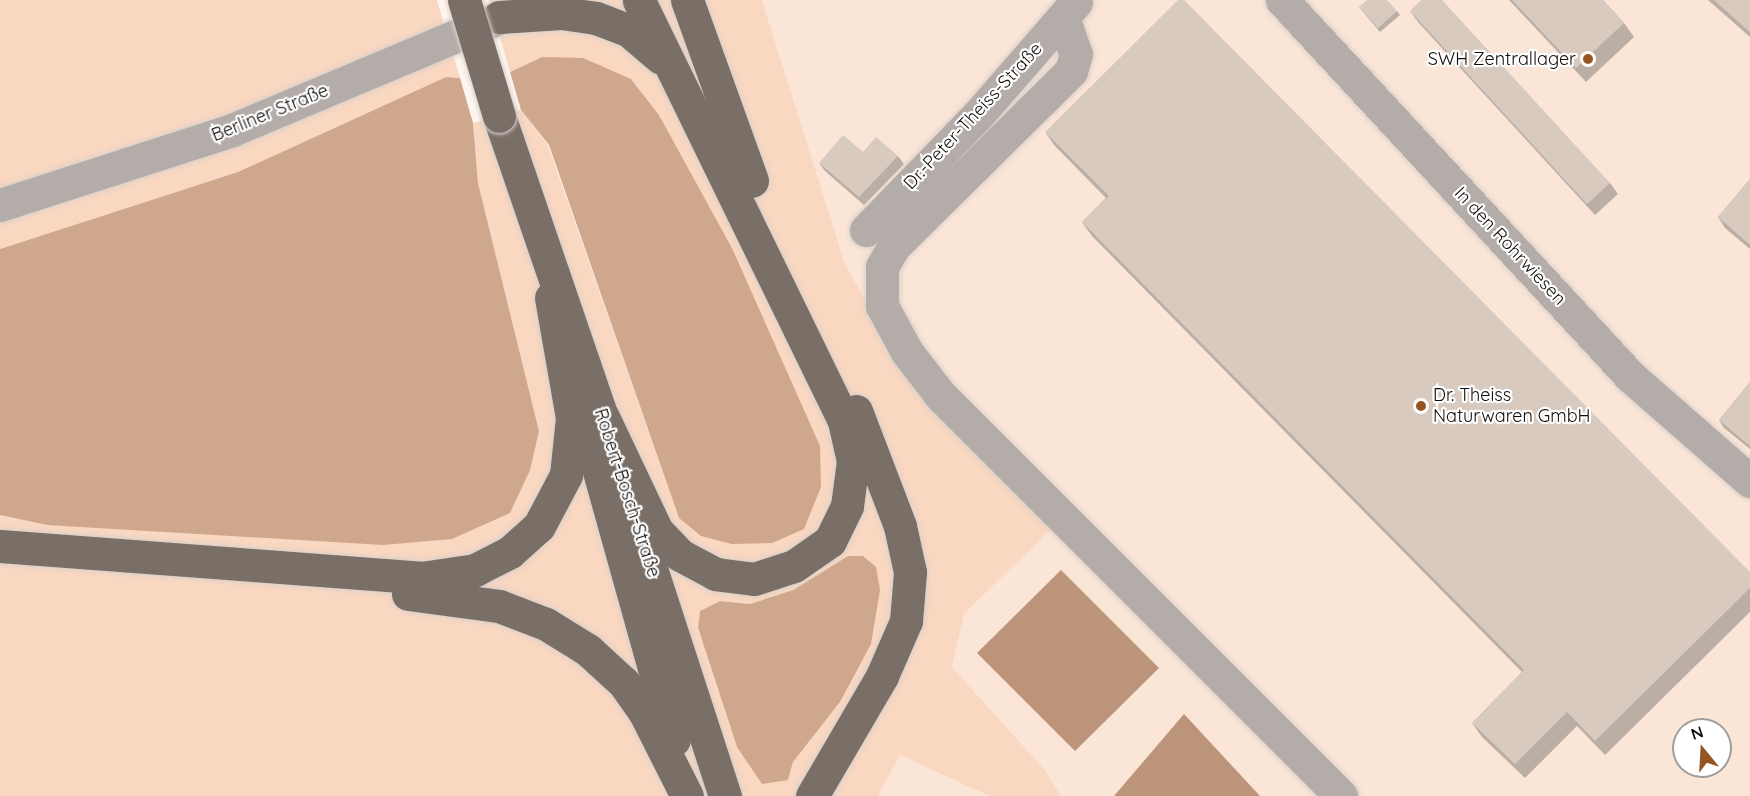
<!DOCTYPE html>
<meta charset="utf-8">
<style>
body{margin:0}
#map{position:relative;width:1750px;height:796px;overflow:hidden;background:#fef5ef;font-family:Quicksand,sans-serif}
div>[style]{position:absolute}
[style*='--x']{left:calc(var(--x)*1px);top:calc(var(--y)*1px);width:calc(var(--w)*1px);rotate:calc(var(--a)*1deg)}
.built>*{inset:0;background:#fbe5d6}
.green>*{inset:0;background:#f9d7c1}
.forest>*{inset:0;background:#cfa78d}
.water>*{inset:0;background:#bb947a}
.roads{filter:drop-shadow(0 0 2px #d8d0ca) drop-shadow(0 0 2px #d8d0ca)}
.minor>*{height:33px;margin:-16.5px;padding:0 16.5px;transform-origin:16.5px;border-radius:16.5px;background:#b3aca8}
.major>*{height:33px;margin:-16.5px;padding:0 16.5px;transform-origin:16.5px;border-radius:16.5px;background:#7a6f67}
.bridges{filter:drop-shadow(0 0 2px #d8d0ca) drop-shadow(0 0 2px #d8d0ca)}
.major-bridge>*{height:33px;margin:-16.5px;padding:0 16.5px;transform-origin:16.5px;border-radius:16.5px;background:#7a6f67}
.wall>*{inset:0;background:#bbaea5}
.building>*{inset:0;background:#d9cac0}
.dots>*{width:16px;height:16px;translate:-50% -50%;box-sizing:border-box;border:3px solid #fff;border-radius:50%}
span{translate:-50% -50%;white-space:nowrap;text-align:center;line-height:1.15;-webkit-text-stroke:4.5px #fff;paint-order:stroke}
.poi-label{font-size:18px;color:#110c09}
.right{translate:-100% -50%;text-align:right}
.left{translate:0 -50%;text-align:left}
.street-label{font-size:18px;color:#110c09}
.north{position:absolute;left:1672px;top:718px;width:60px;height:60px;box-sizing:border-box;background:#fff;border:2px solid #a09e9d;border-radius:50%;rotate:342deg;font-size:16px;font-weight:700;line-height:24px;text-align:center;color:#110c09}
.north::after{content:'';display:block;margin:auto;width:21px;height:27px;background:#955420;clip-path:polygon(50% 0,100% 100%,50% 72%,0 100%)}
</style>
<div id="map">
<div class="built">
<i style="clip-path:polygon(evenodd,762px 0,1750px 0,1750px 796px,1061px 796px,1044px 769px,952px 667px,964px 614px,1056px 523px,911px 381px,845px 264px,762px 0,1684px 730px,1720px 730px,1720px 766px,1684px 766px,1684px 730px)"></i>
<i style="clip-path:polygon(900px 755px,989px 796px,878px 796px)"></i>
</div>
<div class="green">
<i style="clip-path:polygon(0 0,437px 0,460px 78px,446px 77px,238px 172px,0 249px)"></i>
<i style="clip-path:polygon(evenodd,489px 0,762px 0,845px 264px,911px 381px,1056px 524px,964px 614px,952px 667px,1044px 769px,1061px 796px,989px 796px,900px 755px,878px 796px,0 796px,0 515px,47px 525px,539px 431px,478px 183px,473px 123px,521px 110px,548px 145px,679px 518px,732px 248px,659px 115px,631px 79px,542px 57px,510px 72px,489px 0,848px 556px,840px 702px,793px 762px,788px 780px,737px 747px,698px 629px,700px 611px,720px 601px,750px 604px,793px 590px,848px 556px)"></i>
</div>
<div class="forest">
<i style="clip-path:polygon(542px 57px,583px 58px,631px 79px,659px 115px,732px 248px,820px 446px,821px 487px,804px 529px,772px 543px,732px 544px,701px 536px,679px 518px,549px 145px,521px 110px,510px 72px)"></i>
<i style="clip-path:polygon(446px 77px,460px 78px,473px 123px,478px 183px,539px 431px,530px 470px,510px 513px,452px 539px,383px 545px,47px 525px,0 515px,0 249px,238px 172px)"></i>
<i style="clip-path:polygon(848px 556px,863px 556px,876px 567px,880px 590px,871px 644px,840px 702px,793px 762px,788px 780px,762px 784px,737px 747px,698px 628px,700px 611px,720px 601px,750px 604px,793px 590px)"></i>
</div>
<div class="water">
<i style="clip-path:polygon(1061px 570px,1159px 668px,1075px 751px,977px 653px)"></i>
<i style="clip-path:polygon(1184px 714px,1260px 796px,1114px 796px)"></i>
</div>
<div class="roads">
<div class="minor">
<i style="--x:1282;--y:0;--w:514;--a:47.21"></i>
<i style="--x:1631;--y:377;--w:158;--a:41.2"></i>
<i style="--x:1063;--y:17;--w:39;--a:71"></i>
<i style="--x:1076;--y:54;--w:18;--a:106"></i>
<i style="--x:1071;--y:71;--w:249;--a:135.3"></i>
<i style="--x:894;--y:246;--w:24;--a:120"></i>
<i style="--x:882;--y:267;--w:39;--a:90"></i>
<i style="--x:882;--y:306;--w:52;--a:61.5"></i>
<i style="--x:907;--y:352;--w:56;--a:52.3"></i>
<i style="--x:941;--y:396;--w:566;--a:45"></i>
<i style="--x:0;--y:205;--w:244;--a:-17.9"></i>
<i style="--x:232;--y:130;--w:289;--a:-22.8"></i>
<i style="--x:866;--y:230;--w:159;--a:-45.8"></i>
<i style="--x:977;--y:116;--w:151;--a:-49"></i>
</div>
<div class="major">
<i style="--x:687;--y:0;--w:192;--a:70.2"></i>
<i style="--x:499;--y:17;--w:62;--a:-3.7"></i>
<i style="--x:561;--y:13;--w:35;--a:8"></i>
<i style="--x:596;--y:18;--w:34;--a:21"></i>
<i style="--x:628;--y:30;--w:43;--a:40.3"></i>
<i style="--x:499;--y:116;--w:340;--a:71.1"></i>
<i style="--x:583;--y:414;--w:338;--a:74.4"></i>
<i style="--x:603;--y:417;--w:126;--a:64.7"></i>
<i style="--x:657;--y:531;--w:33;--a:46"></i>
<i style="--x:680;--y:555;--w:40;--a:28"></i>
<i style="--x:715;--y:574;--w:39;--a:7"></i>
<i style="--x:754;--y:579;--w:42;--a:-18"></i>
<i style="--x:794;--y:566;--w:44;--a:-34.8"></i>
<i style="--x:830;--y:541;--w:39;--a:-64"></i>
<i style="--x:847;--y:506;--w:45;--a:-82.4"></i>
<i style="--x:853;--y:461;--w:41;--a:-102.7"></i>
<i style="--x:844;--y:421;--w:468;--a:-116"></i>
<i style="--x:632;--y:510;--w:301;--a:72"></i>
<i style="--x:0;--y:546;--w:422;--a:4.3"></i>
<i style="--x:421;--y:578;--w:55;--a:-8.4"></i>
<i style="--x:475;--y:570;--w:39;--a:-27"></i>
<i style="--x:510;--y:552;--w:39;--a:-42"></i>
<i style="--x:539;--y:526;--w:58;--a:-62.1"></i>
<i style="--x:566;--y:475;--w:57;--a:-84"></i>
<i style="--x:572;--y:418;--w:122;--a:-99.9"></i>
<i style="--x:408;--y:594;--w:92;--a:7.5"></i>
<i style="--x:499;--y:606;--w:50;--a:21"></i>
<i style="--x:546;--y:624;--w:49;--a:31.8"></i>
<i style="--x:588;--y:650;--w:49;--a:42.5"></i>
<i style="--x:624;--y:683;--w:37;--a:55"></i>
<i style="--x:645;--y:713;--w:93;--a:63.2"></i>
<i style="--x:812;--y:796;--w:139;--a:-59.7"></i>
<i style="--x:882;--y:676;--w:60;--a:-66.4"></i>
<i style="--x:906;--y:621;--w:49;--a:-85.3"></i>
<i style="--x:910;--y:572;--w:47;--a:-102.3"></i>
<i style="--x:900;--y:526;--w:123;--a:-110.9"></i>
</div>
</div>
<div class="bridges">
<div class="major-bridge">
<i style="--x:464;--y:0;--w:121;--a:73.2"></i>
</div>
</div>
<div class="wall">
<i style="clip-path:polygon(1509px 0,1603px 0,1624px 23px,1634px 37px,1586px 82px)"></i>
<i style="clip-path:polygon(1708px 0,1750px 0,1750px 37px)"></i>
<i style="clip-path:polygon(1359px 7px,1397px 11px,1400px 15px,1380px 32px)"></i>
<i style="clip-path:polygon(1410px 11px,1610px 183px,1618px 194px,1595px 215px,1418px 22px)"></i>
<i style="clip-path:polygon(1045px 132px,1750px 572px,1750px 612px,1605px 755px,1577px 726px,1525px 778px,1482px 737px,1472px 723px,1522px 672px,1092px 236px,1082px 222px,1106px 198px,1055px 146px)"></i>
<i style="clip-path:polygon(898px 156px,904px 164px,864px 205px,825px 171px,819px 163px)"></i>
<i style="clip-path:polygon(1750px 179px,1750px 249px,1725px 228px,1718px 217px)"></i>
<i style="clip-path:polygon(1750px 382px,1750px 449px,1724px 428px,1719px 420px)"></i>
</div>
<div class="building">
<i style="clip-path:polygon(1178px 0,1184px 0,1750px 572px,1750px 588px,1595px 741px,1567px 712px,1515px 764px,1472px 723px,1524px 670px,1082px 222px,1109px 196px,1045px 132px)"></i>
<i style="clip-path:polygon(1367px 0,1387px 0,1397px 11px,1378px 28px,1359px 7px)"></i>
<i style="clip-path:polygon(1421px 0,1442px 0,1610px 183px,1587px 204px,1410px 11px)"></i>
<i style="clip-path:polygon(1512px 0,1603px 0,1624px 23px,1576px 68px)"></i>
<i style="clip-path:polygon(1714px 0,1750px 0,1750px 32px)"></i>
<i style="clip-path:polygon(843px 135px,863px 152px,876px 137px,898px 156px,859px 197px,819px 163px)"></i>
<i style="clip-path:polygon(1750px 179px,1750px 245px,1718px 217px)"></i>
<i style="clip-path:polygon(1750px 382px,1750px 446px,1719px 420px)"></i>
</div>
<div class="dots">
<i style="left:1588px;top:59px;background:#955420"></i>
<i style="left:1421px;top:406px;background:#955420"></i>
</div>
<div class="poi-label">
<span class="right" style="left:1576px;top:59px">SWH Zentrallager</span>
<span class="left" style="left:1433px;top:406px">Dr. Theiss<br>Naturwaren GmbH</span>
</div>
<div class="street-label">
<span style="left:270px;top:113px;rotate:-22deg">Berliner Straße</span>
<span style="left:973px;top:116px;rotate:-47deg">Dr.-Peter-Theiss-Straße</span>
<span style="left:1510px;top:246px;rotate:47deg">In den Rohrwiesen</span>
<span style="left:627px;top:493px;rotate:72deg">Robert-Bosch-Straße</span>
</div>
<div class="north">N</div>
</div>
